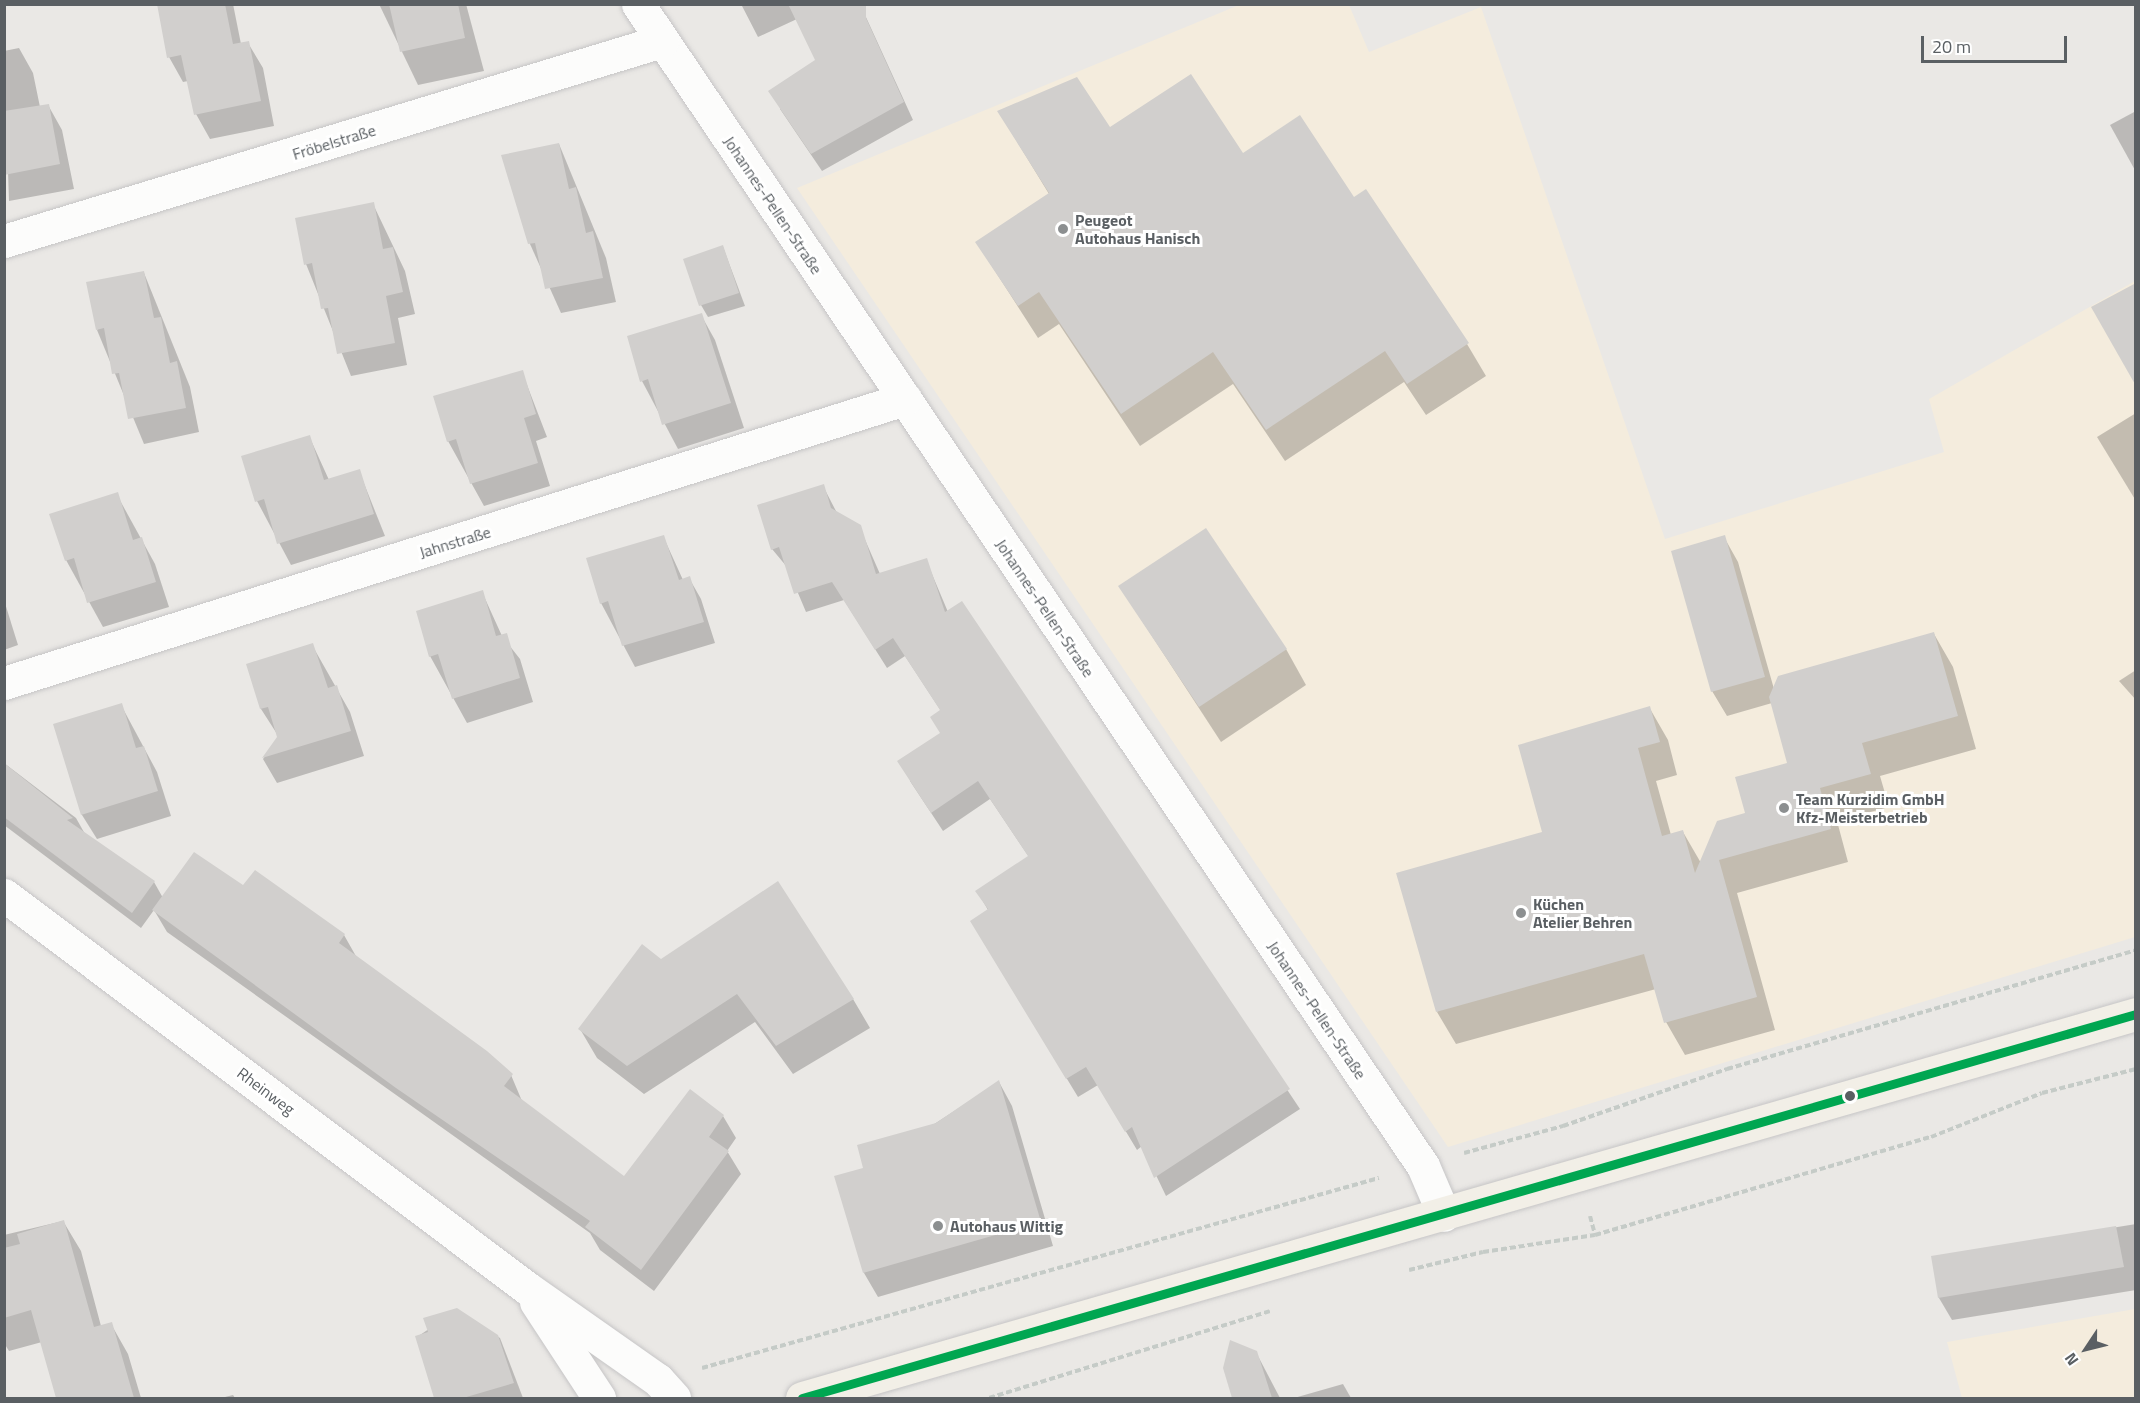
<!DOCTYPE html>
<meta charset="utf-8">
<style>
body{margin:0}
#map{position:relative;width:2140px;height:1403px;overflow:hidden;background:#eae8e5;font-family:"Titillium Web",sans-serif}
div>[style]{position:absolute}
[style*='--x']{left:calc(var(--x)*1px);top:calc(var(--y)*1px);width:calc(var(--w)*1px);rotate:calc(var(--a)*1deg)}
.commercial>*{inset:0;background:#f4ecdd}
.shadow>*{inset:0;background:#0003}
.building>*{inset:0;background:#d1cfcd}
.path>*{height:4px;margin-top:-2px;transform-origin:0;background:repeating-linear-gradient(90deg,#c5cbc7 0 6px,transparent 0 9px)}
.roads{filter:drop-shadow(0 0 2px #c6c5c6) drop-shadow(0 0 2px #c6c5c6)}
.minor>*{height:33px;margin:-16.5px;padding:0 16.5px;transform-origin:16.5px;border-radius:16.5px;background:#fcfcfb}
.major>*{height:33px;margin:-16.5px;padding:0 16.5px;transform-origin:16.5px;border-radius:16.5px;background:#f2efe7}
.bus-1>*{height:9px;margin:-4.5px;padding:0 4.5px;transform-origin:4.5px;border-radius:4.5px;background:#00a651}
.dots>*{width:16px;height:16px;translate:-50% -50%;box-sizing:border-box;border:3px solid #fff;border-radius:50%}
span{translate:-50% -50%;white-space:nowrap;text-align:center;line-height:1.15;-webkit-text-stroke:6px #fff;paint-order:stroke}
.street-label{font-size:16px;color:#5a5f63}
.poi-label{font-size:16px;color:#5a5f63;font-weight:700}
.left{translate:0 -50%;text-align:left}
.frame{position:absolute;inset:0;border:6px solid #5a5f63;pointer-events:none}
.north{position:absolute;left:2056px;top:1319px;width:60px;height:60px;-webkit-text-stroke:4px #fff;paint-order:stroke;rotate:235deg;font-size:16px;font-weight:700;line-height:24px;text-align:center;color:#5a5f63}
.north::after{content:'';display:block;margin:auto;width:21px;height:27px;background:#5a5f63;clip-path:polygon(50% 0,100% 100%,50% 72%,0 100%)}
.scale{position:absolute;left:1921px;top:36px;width:146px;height:27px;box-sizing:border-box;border:3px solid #5a5f63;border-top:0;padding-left:8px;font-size:18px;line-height:21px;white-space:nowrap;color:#5a5f63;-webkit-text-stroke:4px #fff;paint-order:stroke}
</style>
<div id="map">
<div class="commercial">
<i style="clip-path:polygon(1239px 5px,1349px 5px,1369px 52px,1481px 7px,1665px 539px,1944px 452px,1929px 399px,2135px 281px,2135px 937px,1448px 1147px,797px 188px)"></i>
<i style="clip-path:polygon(2135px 1309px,2135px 1398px,1962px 1398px,1947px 1342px)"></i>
</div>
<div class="shadow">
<i style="clip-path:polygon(159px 4px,233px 4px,241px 44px,248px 43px,263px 68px,274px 126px,210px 139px,196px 114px,188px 81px,183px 82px,169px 57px)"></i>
<i style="clip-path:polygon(379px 4px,466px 4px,484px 71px,418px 85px)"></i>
<i style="clip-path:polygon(741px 4px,860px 4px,913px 120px,822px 171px,780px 109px,817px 60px,797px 19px,758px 37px)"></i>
<i style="clip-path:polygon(19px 48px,33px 73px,40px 107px,48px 105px,62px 130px,74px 189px,9px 201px,4px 51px)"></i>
<i style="clip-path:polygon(2136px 111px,2136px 172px,2110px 125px)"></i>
<i style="clip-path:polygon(999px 112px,1243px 155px,1467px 344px,1486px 376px,1426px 415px,1404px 382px,1285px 461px,1233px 384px,1140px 446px,1059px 324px,1038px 338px,977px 243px,1049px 194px)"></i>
<i style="clip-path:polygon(559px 144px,606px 258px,616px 302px,561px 313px,530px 244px,503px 156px)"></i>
<i style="clip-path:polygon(373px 204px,405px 271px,415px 314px,398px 318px,407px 365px,351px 376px,306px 264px)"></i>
<i style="clip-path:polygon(723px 247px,745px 306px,708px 317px,701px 305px)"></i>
<i style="clip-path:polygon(144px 273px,190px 387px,199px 432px,144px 444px,97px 330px)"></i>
<i style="clip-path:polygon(701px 315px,715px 340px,744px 428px,678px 449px,642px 381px)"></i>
<i style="clip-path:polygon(522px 372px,547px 437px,536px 441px,550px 486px,484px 506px,448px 441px)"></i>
<i style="clip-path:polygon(2136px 413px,2136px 501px,2097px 437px)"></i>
<i style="clip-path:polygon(309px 436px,329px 480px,359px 471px,385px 536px,291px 565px,257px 501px)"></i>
<i style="clip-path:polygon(823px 486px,837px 513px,859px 526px,880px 574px,926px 560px,948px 612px,962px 603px,1300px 1109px,1166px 1196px,1142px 1146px,1137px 1150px,1098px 1085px,1078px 1097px,983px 941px,988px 910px,977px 891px,1029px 857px,990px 799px,943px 831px,910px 781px,942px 734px,941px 711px,905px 656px,887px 668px,844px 600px,806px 612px,787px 567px,772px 549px)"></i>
<i style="clip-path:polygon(117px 495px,155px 564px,169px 607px,103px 627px,66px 560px)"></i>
<i style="clip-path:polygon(663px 536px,683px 580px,689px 578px,701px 599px,715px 643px,635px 667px,601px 603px)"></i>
<i style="clip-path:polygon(1724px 537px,1738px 562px,1774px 689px,1934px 634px,1953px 667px,1976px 749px,1880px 776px,1889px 807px,1837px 821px,1848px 862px,1737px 893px,1775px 1030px,1685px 1055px,1666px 1022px,1656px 989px,1456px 1044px,1437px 1012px,1544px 833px,1649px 707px,1668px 740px,1677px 775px,1656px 781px,1671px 835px,1683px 832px,1701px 863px,1789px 764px,1772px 703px,1727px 716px,1712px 691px)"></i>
<i style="clip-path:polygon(1120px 587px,1286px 649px,1306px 685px,1221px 742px)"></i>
<i style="clip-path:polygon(482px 592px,502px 636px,520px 659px,533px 702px,467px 723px,430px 656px)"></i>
<i style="clip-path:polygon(4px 600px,18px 645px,4px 650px)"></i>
<i style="clip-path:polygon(312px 645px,350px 712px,364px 756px,277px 783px,263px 759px,279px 737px,261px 709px,248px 665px)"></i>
<i style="clip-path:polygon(2136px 670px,2136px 700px,2119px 681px)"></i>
<i style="clip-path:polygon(121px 705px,157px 772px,171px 816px,97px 839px,82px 815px,55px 725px)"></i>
<i style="clip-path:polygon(4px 763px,76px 818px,85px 834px,154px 882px,163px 898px,244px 887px,344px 935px,357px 958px,511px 1075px,522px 1101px,624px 1179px,723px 1116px,736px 1138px,727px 1151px,741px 1174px,654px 1291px,600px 1250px,590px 1233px,167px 932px,154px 910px,141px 928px,4px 825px)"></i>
<i style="clip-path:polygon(661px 961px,853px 999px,870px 1028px,793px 1074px,755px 1022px,644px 1094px,597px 1058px,580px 1029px)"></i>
<i style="clip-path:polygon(999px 1082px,1012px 1106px,1053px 1246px,878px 1297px,864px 1273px,836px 1177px,865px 1169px)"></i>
<i style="clip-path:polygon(63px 1221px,81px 1251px,101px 1326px,111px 1324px,128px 1354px,141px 1398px,58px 1398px,42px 1342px,9px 1351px,4px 1343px,4px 1235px)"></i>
<i style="clip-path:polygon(2136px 1224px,2136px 1290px,1952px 1320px,1939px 1298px,1933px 1257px)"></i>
<i style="clip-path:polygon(457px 1310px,500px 1338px,523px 1398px,435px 1398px,417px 1337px)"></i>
<i style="clip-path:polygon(1231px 1342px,1259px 1358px,1280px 1398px,1234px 1398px,1225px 1368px)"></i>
<i style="clip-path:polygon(1343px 1384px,1351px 1398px,1294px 1398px)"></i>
<i style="clip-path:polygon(233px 1395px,235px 1398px,221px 1398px)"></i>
</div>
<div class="building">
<i style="clip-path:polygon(157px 4px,225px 4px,233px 44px,249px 41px,261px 101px,194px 115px,181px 55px,167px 58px)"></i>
<i style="clip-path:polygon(389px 4px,458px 4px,465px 38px,400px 52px)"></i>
<i style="clip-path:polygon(788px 4px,866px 4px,866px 18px,904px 102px,811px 154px,768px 91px,815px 60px)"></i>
<i style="clip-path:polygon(1191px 74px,1243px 153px,1300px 115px,1354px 197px,1366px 189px,1469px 343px,1407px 384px,1385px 351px,1266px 430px,1213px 352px,1121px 414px,1039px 292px,1018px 306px,975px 242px,1049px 193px,997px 111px,1077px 77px,1110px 127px)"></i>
<i style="clip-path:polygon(49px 104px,60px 164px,4px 175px,4px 111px)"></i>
<i style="clip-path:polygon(559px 143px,569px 189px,576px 187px,586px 233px,593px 231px,603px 278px,545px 289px,535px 243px,528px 244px,501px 155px)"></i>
<i style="clip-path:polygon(374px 202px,383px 249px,393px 247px,403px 292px,386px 296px,395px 343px,337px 354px,328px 308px,321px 309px,312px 263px,304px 265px,295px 218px)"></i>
<i style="clip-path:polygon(723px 245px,739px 293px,699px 306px,683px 259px)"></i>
<i style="clip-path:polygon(144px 271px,154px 318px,161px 317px,170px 363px,177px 361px,186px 408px,128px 419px,119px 373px,112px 374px,104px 328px,96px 330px,86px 282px)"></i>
<i style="clip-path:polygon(2136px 283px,2136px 386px,2091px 307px)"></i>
<i style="clip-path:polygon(702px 313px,731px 403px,662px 425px,648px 379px,640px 382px,627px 336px)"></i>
<i style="clip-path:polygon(523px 370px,536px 414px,524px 418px,538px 463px,470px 484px,456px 439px,447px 442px,433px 396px)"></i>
<i style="clip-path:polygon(310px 435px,324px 480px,360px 469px,374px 514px,277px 544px,264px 499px,255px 502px,241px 456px)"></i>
<i style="clip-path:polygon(824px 484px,831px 508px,861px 525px,876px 574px,927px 558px,945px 612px,962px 601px,1290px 1089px,1154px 1178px,1132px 1127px,1125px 1132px,1086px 1067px,1066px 1079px,970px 921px,988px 909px,975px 891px,1028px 856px,978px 781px,931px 813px,897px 761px,940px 733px,930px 717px,940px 710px,893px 638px,875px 650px,832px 582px,794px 594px,779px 547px,771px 550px,757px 505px)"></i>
<i style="clip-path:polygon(118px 492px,133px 540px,142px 537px,156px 582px,87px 603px,74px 558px,65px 561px,49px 514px)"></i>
<i style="clip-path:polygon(1206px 528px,1287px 649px,1199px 707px,1118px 586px)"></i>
<i style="clip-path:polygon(664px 535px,679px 580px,690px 576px,704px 622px,622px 646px,608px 601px,600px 604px,586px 558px)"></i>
<i style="clip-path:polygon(1725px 535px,1765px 677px,1711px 692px,1671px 551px)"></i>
<i style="clip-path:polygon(483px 590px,496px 636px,507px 633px,520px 678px,452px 699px,438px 654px,429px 657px,416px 611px)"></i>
<i style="clip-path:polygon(1934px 632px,1958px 716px,1862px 743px,1871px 774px,1820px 788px,1831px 829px,1719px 860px,1757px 997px,1664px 1023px,1644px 954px,1436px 1012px,1396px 873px,1542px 832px,1518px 745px,1650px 706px,1660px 742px,1638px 748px,1662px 836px,1683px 830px,1695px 873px,1717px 821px,1745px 813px,1735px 777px,1787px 763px,1769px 697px,1778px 676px)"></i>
<i style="clip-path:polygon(313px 643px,328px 688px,337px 685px,351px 731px,262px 758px,277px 737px,268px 707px,260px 709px,246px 664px)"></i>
<i style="clip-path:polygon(122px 703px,136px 748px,144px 746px,158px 791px,81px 815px,53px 724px)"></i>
<i style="clip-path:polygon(4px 763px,73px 818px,67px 820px,155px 881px,132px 913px,4px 817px)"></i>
<i style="clip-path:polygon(194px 852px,243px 885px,255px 870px,345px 934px,339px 943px,487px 1051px,513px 1074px,504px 1086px,624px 1176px,690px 1089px,724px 1115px,709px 1137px,729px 1151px,641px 1270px,585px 1227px,590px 1221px,396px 1088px,152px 910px)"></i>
<i style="clip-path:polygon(778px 881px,854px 999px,776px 1046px,737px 994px,627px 1066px,578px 1029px,642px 944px,661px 959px)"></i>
<i style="clip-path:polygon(999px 1080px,1041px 1222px,863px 1273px,834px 1176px,863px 1168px,857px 1145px,936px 1123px)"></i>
<i style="clip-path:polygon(64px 1220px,94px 1327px,112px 1322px,134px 1398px,56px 1398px,31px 1310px,4px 1318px,4px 1248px,20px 1244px,17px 1234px)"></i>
<i style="clip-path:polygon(2116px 1226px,2124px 1267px,1938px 1298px,1931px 1256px)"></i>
<i style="clip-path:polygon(457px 1308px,498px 1335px,514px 1383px,463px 1398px,434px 1398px,415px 1336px,428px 1332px,423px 1318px)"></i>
<i style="clip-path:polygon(1230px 1340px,1257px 1351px,1272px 1398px,1232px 1398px,1223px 1368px)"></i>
</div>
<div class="path">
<i style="--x:1464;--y:1153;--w:103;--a:-15.3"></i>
<i style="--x:1563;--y:1126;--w:174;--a:-19.2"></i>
<i style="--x:1727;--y:1069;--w:426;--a:-16.2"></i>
<i style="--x:1590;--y:1216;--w:20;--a:75"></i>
<i style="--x:1409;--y:1270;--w:76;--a:-13.7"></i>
<i style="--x:1483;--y:1252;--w:113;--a:-8.6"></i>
<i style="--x:1595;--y:1235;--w:350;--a:-16.3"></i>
<i style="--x:1931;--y:1137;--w:119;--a:-21.6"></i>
<i style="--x:2042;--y:1093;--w:97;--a:-14.3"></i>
<i style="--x:702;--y:1368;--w:703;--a:-15.68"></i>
<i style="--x:989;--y:1398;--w:294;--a:-17.2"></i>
</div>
<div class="roads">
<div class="minor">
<i style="--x:638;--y:4;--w:1402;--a:55.96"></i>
<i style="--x:1423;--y:1166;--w:53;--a:66.8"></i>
<i style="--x:4;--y:241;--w:688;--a:-16.91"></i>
<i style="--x:4;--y:683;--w:945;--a:-17.5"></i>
<i style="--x:4;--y:895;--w:654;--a:36.92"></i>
<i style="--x:527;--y:1288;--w:160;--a:35.1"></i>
<i style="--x:658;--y:1380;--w:24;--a:48"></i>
<i style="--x:536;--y:1302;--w:115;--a:56.7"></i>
</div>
<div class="major">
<i style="--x:802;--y:1398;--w:1388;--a:-16.06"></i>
</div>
</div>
<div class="bus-1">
<i style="--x:802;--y:1398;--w:1388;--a:-16.06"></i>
</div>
<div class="dots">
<i style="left:1063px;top:229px;background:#8c8f90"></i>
<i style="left:1784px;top:808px;background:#8c8f90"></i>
<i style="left:1521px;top:913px;background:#8c8f90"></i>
<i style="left:1850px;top:1096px;background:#5a5f63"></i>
<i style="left:938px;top:1226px;background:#8c8f90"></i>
</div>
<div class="street-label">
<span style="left:334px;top:142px;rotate:-17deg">Fröbelstraße</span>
<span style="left:773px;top:205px;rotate:56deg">Johannes-Pellen-Straße</span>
<span style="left:455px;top:542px;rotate:-17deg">Jahnstraße</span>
<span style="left:1045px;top:608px;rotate:56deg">Johannes-Pellen-Straße</span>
<span style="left:1317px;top:1010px;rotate:56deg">Johannes-Pellen-Straße</span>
<span style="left:266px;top:1091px;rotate:37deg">Rheinweg</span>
</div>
<div class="poi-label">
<span class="left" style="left:1075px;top:229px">Peugeot<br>Autohaus Hanisch</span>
<span class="left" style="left:1796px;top:808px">Team Kurzidim GmbH<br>Kfz-Meisterbetrieb</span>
<span class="left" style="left:1533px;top:913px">Küchen<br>Atelier Behren</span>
<span class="left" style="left:950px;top:1226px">Autohaus Wittig</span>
</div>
<div class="frame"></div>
<div class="north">N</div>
<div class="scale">20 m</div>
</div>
